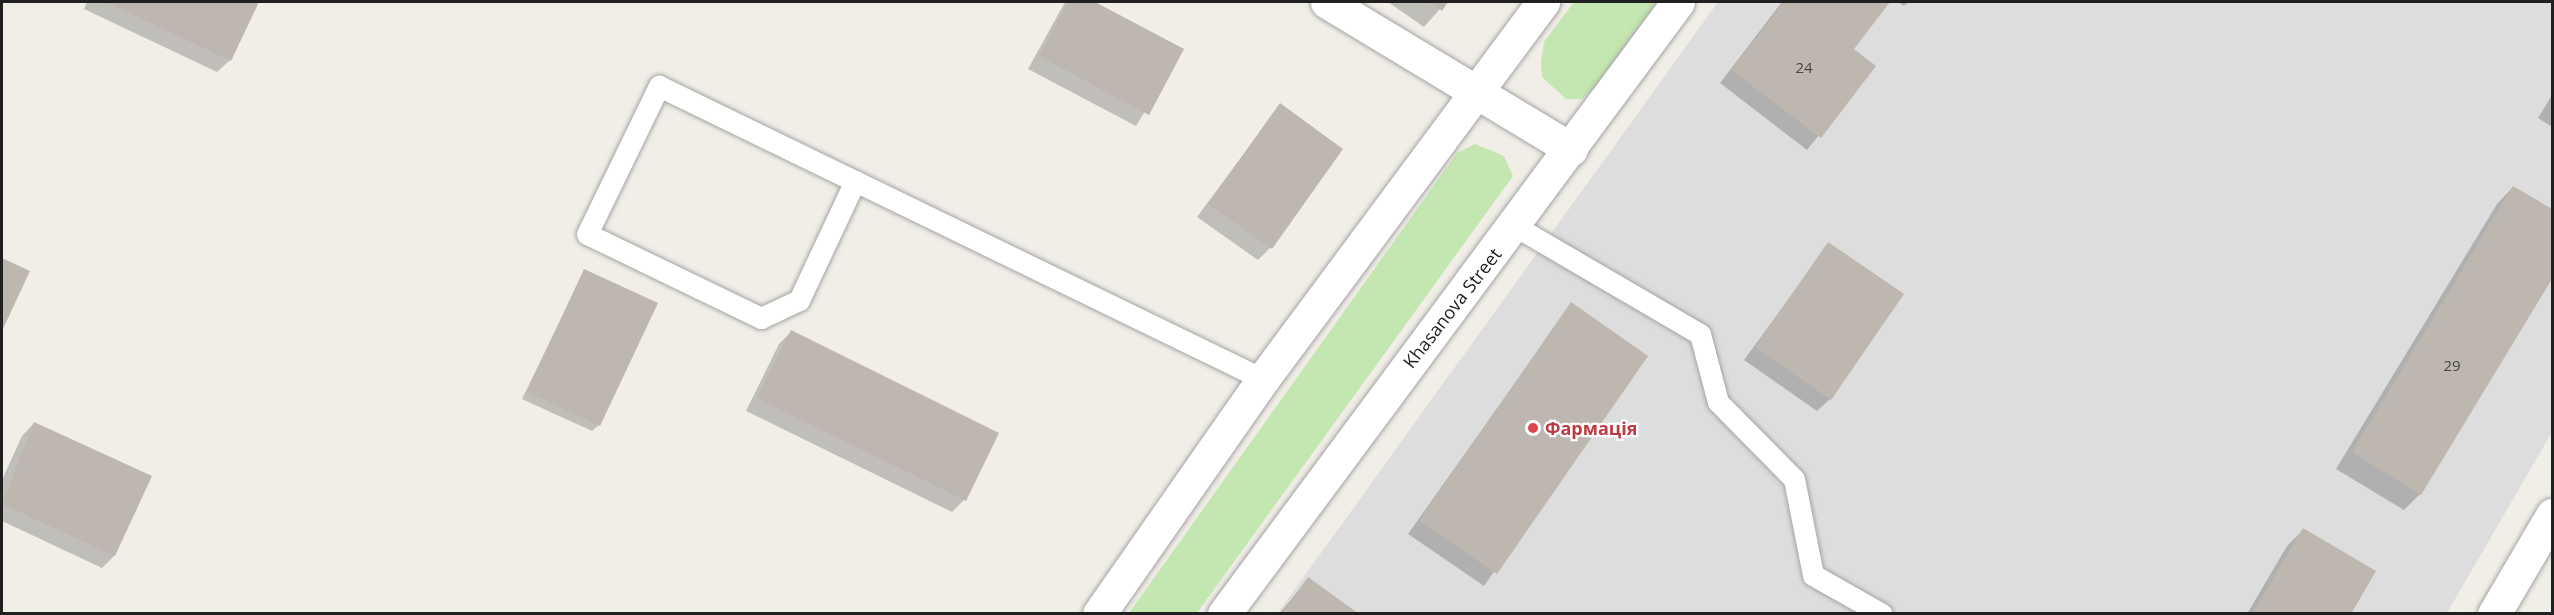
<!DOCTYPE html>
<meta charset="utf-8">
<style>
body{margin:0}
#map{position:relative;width:2554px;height:615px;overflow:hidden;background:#f0eee7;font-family:"Open Sans",sans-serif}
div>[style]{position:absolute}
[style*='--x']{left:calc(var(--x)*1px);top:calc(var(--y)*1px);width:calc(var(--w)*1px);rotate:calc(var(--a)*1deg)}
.residential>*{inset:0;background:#dedddd}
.grass>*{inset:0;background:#c4e6b1}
.shadow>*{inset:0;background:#0003}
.building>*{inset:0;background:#bdb7b0}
.roads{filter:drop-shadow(0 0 2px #a4a4a4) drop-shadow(0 0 2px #a4a4a4)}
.lane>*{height:21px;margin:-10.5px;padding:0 10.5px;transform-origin:10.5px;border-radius:10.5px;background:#fff}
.street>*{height:33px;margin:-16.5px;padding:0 16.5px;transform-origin:16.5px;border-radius:16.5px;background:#fff}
.dots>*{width:16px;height:16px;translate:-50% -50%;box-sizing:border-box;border:3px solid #fff;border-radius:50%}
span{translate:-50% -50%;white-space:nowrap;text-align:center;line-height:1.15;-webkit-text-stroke:4.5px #fff;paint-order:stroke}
.number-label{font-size:15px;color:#474644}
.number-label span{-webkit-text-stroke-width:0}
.street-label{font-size:18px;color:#202020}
.health-label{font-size:18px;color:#be3a42;font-weight:700}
.left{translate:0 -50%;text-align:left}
.frame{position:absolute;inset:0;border:3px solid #202020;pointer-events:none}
</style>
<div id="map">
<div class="residential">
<i style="clip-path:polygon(1718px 2px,2552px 2px,2552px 432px,2447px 613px,1277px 614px)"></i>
</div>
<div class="grass">
<i style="clip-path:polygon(1574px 2px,1657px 2px,1596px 87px,1582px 99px,1566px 99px,1542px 77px,1541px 62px,1544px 42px)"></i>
<i style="clip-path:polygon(1475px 144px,1504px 156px,1513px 176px,1197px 613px,1129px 613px,1457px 153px)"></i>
</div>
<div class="shadow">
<i style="clip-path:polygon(87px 2px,258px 2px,230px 60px,217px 72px,84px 9px)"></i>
<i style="clip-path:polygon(1065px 2px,1092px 2px,1182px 50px,1136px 126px,1028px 69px)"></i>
<i style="clip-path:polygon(1388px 2px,1446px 2px,1424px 27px)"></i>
<i style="clip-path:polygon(1782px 2px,1888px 2px,1852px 50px,1874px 66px,1807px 150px,1720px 83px)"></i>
<i style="clip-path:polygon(1898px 2px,1909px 2px,1904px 6px)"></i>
<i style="clip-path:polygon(2552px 95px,2552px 127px,2538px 118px)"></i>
<i style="clip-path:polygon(1280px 105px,1270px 248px,1258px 260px,1197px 217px)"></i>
<i style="clip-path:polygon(2513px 187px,2552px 211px,2552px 276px,2420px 494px,2404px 510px,2336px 469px,2497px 204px)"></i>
<i style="clip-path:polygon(1829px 244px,1830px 399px,1817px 411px,1744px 360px)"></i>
<i style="clip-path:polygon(2px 260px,28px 272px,2px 327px)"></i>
<i style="clip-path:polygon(584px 271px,599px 425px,592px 431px,522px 399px)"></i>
<i style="clip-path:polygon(1571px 304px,1646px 356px,1484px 586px,1408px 534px)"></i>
<i style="clip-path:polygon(791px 332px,964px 500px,952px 512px,746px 411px,779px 344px)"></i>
<i style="clip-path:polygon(34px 423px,150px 476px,114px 556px,102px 568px,2px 521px,2px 480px,22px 436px)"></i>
<i style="clip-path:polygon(2303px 530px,2349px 614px,2247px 614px,2287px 546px)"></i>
<i style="clip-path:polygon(1308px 579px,1357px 614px,1279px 614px)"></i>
</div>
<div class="building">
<i style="clip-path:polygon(106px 2px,259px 2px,231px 61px)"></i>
<i style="clip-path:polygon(1068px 2px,1095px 2px,1184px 49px,1149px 115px,1039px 56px)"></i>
<i style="clip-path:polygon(1428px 2px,1448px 2px,1442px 11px)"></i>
<i style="clip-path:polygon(1784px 2px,1890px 2px,1854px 49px,1876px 66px,1821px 138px,1731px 70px)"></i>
<i style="clip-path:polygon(1280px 103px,1343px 149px,1272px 249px,1208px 204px)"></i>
<i style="clip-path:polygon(2513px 186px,2552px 209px,2552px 279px,2421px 495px,2352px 452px)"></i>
<i style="clip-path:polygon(1828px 242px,1904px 294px,1831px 400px,1755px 347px)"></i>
<i style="clip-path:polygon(2px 258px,30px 271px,2px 331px)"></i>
<i style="clip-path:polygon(584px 269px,658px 303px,600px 426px,527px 392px)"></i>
<i style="clip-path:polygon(1571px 302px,1648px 356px,1497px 574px,1419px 521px)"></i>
<i style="clip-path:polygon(791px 330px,999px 433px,966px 501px,757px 398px)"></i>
<i style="clip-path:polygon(34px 422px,152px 476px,115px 556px,2px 504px)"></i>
<i style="clip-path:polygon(2303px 528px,2376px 571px,2351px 614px,2252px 614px)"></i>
<i style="clip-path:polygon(1308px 577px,1359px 614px,1281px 614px)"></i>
</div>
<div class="roads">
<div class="lane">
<i style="--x:855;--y:181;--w:132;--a:115.2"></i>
<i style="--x:799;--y:300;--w:42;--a:154.7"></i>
<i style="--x:761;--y:318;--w:193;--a:-154.2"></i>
<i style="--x:587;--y:234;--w:165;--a:-64.1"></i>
<i style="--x:659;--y:86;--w:218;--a:25.9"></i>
<i style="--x:855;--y:181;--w:454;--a:25.9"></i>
<i style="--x:1515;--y:226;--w:214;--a:30.3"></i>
<i style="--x:1700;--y:334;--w:70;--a:75.2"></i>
<i style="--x:1718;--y:402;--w:108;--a:45.4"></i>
<i style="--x:1794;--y:479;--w:98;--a:78.8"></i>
<i style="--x:1813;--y:575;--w:79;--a:29.5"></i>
</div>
<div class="street">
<i style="--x:1327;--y:2;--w:285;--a:31.1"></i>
<i style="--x:1099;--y:614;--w:287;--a:-55.1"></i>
<i style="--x:1263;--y:379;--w:470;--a:-53.4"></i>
<i style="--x:1224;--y:614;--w:762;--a:-53.43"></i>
<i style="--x:2494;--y:614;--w:115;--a:-59.6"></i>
</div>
</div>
<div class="dots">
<i style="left:1533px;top:428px;background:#e0444e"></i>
</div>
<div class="number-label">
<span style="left:1804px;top:68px">24</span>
<span style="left:2452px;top:366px">29</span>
</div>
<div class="street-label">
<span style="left:1452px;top:308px;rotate:-52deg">Khasanova Street</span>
</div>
<div class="health-label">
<span class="left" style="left:1545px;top:428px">Фармація</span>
</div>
<div class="frame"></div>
</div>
